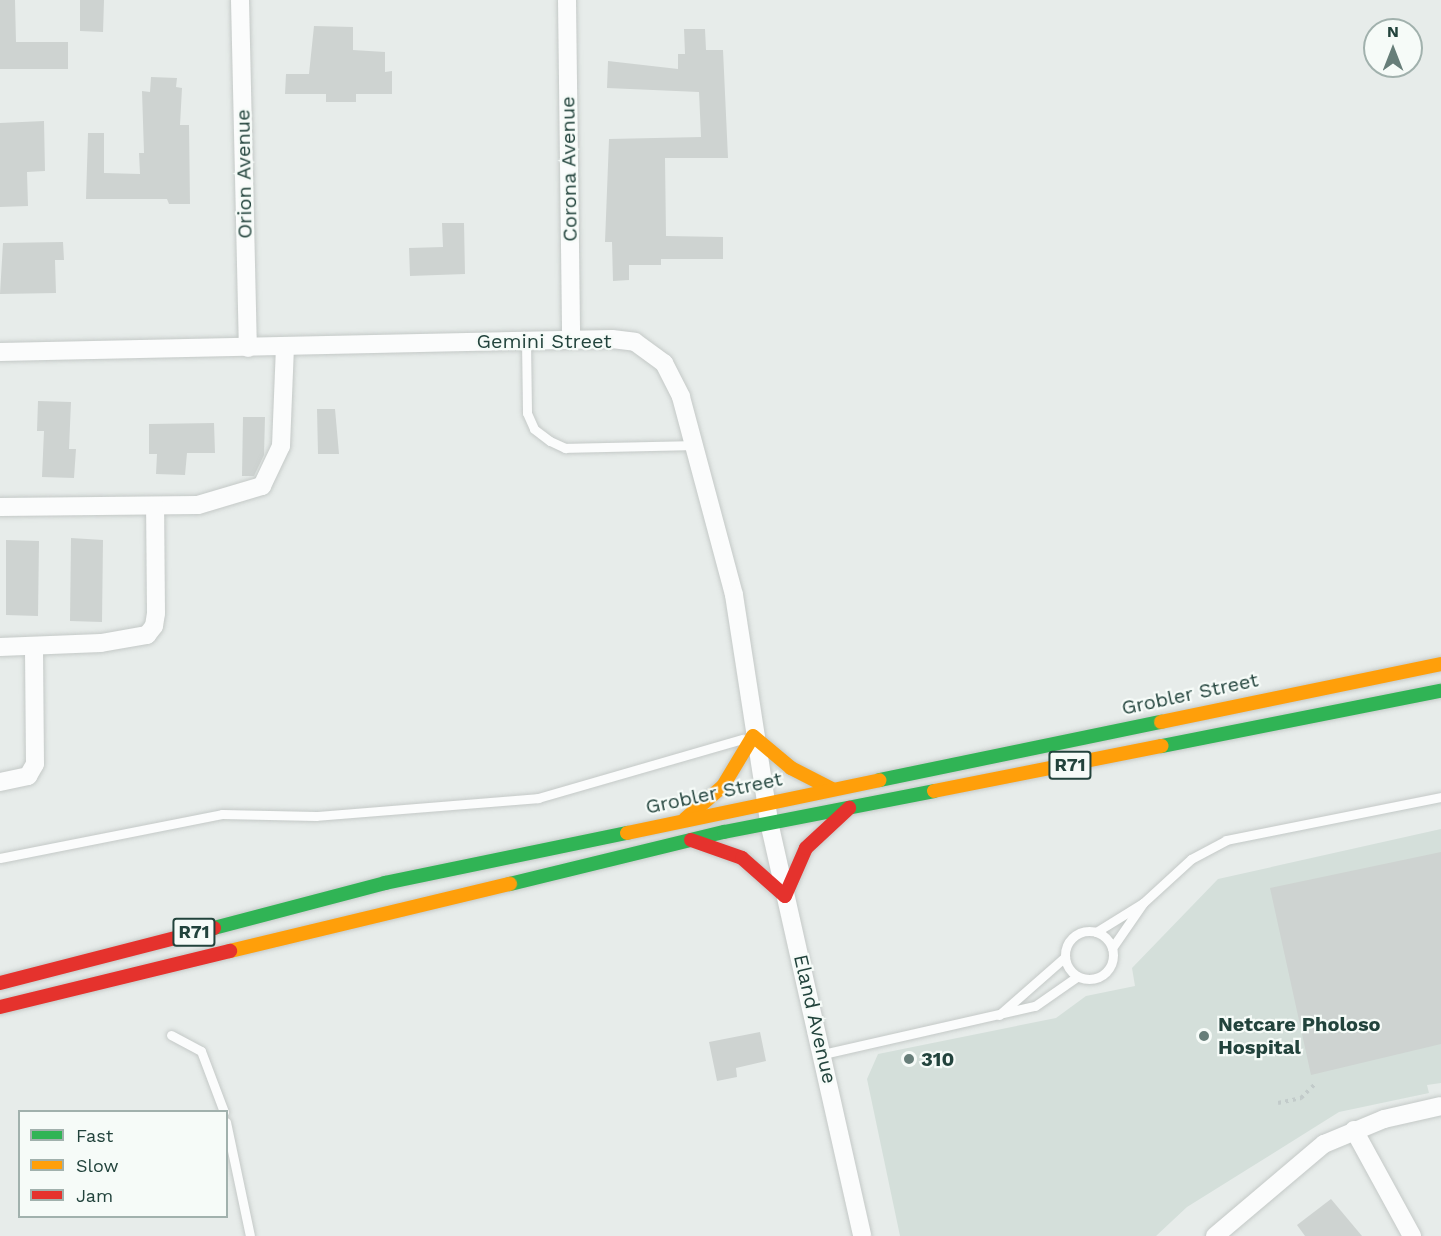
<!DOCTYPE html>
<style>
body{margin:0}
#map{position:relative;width:1441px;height:1236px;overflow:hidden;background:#e7ecea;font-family:"Work Sans",sans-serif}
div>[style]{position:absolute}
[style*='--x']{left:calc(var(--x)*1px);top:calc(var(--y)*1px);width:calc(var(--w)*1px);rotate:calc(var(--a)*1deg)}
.built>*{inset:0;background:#d4dfda}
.building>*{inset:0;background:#ced3d1}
.path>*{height:4px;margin-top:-2px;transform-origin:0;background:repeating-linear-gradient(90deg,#c2cbca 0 3px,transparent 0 7.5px)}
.roads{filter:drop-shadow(0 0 2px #c4c9c7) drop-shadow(0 0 2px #c4c9c7)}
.lane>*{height:9px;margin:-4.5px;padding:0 4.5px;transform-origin:4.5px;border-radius:4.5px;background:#fbfcfc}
.lane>.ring{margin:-4.5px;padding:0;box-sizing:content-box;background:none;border:9px solid #fbfcfc;border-radius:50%}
.street>*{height:18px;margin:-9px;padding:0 9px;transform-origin:9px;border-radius:9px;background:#fbfcfc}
.fast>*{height:14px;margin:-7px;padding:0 7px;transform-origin:7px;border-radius:7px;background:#30b455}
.slow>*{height:14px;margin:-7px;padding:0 7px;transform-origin:7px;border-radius:7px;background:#ff9f0a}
.jam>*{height:14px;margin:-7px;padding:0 7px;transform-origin:7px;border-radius:7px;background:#e5322d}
.dots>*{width:16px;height:16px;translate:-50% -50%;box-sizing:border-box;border:3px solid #f6fbf8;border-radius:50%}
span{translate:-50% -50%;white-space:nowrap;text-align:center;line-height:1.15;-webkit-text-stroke:4.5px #f6fbf8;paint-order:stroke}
.shield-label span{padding:2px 4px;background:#f6fbf8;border:2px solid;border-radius:4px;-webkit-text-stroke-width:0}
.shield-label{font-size:18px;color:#22433c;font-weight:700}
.street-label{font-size:20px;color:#22433c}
.poi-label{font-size:20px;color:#22433c;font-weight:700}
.left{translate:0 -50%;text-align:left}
.legend{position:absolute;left:18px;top:1110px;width:210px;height:108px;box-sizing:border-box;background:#f6fbf8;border:2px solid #a1b1ad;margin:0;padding:8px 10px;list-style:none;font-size:18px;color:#22433c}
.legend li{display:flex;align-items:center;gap:12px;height:30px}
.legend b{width:30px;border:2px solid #a1b1ad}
.north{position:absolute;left:1363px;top:18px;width:60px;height:60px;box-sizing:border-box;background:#f6fbf8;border:2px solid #a1b1ad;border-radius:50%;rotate:0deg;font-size:16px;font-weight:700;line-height:24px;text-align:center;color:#22433c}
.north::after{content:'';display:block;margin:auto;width:21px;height:27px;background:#677e79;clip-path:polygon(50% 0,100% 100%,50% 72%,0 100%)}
</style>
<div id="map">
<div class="built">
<i style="clip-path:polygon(1441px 829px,1441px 1083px,1427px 1085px,1429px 1093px,1339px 1112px,1187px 1207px,1156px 1236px,900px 1236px,867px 1079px,878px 1054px,1056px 1018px,1086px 996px,1135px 986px,1132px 968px,1218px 879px)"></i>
</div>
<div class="building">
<i style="clip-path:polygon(0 0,15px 0,16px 42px,68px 42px,68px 69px,0 69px)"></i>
<i style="clip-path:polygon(80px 0,104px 0,103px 32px,80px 31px)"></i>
<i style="clip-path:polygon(314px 26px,353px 27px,353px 50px,385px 52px,385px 72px,392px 71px,392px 94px,356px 94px,356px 102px,326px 102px,326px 94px,285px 94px,286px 74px,309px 74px)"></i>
<i style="clip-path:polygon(684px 29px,705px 29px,706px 50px,723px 50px,728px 158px,665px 158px,666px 236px,723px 237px,723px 259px,661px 259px,661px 265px,629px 265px,629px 280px,613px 281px,612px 242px,605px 242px,609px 139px,701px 137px,699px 92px,607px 88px,608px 61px,678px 69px,678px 54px,685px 54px)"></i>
<i style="clip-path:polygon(151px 77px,177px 78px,176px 87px,182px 88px,180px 125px,189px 125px,190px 204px,169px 204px,167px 199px,86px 199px,88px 133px,104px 133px,104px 173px,140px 174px,139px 153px,144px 153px,142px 91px,150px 92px)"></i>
<i style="clip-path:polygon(44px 121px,45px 171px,27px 172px,28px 206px,0 207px,0 123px)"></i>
<i style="clip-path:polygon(442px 223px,464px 223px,465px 274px,410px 276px,409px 248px,443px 247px)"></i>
<i style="clip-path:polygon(63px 242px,64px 260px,55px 260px,56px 293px,0 294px,3px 243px)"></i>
<i style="clip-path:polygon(38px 401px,71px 402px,69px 449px,76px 449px,74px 478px,42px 477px,44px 431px,37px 431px)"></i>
<i style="clip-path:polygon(317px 409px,335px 409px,339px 454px,318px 454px)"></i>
<i style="clip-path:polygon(243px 417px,265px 417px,264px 455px,254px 476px,242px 476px)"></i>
<i style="clip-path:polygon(214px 423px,215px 453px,187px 453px,185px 475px,156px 474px,157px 454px,149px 454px,149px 424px)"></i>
<i style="clip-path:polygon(71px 538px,103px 540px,102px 622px,70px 621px)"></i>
<i style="clip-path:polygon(6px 540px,39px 541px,38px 616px,6px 615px)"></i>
<i style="clip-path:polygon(1441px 852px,1441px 1044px,1311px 1075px,1270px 888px)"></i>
<i style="clip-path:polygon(760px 1032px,766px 1061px,736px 1068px,737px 1077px,717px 1081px,709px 1042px)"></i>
<i style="clip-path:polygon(1331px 1199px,1362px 1236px,1305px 1236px,1297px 1225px)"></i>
</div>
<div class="path">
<i style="--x:1278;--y:1103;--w:24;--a:-12"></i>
<i style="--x:1301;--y:1098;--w:21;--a:-45"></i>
</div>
<div class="roads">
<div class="lane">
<i style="--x:526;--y:340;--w:73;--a:89.2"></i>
<i style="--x:527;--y:413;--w:17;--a:66"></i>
<i style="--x:534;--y:429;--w:20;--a:37"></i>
<i style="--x:550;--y:441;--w:17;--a:25"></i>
<i style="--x:565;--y:448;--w:128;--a:-1.3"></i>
<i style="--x:0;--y:858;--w:226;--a:-11.2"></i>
<i style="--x:222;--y:814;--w:94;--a:1.2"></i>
<i style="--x:316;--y:816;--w:223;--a:-4.6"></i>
<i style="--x:538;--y:798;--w:213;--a:-16.1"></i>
<i class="ring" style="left:1065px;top:931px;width:39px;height:39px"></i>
<i style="--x:1096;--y:932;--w:55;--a:-31.7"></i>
<i style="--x:1143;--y:903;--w:65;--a:-42.5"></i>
<i style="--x:1191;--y:859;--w:40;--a:-28"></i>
<i style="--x:1226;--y:840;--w:219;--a:-11.3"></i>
<i style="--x:1112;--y:948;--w:55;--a:-55.4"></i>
<i style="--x:999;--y:1015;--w:88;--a:-41.3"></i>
<i style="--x:171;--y:1035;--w:34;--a:28"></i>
<i style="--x:201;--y:1051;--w:65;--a:69.3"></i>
<i style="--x:823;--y:1054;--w:217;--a:-12.8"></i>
<i style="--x:1035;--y:1006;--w:52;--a:-34.9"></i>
<i style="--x:226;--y:1122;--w:116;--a:78.1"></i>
</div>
<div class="street">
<i style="--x:240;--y:0;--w:348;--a:88.7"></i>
<i style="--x:567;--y:0;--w:338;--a:89.3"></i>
<i style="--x:0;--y:352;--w:612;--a:-1.22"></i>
<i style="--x:612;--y:339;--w:23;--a:7"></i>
<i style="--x:635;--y:342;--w:36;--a:36"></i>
<i style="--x:664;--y:363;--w:38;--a:63"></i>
<i style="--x:681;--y:397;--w:205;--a:75"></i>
<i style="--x:734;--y:595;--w:230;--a:81.2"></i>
<i style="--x:769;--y:822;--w:424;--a:77.3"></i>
<i style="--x:0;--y:507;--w:198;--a:-0.6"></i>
<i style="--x:198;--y:505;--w:67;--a:-16.5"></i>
<i style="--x:262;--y:486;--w:44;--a:-64.6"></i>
<i style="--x:281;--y:446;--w:99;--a:-87.7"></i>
<i style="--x:0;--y:647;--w:101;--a:-2.3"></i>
<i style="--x:101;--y:643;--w:47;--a:-9.9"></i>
<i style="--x:147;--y:635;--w:11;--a:-52"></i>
<i style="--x:154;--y:626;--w:13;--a:-81"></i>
<i style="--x:156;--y:613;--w:106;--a:-90.5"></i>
<i style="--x:0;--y:782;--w:29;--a:-12"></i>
<i style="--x:28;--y:776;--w:14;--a:-60"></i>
<i style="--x:35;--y:764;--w:117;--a:-90.5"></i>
<i style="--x:1354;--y:1130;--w:121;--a:61.3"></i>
<i style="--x:1215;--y:1236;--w:143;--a:-40.2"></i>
<i style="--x:1324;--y:1144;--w:65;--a:-22.6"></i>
<i style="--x:1384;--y:1119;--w:58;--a:-12.8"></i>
</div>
<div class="fast">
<i style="--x:1162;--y:746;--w:284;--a:-11.2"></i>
<i style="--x:880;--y:780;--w:287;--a:-11.7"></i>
<i style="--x:510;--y:884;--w:220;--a:-13.7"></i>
<i style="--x:724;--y:832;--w:214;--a:-11"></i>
<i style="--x:214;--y:928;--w:177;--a:-14.7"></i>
<i style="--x:385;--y:883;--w:247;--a:-11.7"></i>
</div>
<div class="slow">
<i style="--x:1161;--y:722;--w:286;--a:-11.7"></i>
<i style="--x:934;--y:791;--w:232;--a:-11.2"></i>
<i style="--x:685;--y:819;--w:50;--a:-41"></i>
<i style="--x:723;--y:786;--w:58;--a:-59"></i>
<i style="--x:753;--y:736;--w:50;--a:40.1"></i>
<i style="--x:791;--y:768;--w:46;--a:27.1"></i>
<i style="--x:627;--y:833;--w:258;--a:-11.8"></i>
<i style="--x:230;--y:951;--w:288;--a:-13.5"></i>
</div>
<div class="jam">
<i style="--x:691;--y:840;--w:54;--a:19.4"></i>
<i style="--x:742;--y:858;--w:57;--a:41.5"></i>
<i style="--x:785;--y:896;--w:52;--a:-66.4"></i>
<i style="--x:806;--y:848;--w:59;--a:-42.9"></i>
<i style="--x:0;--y:983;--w:221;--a:-14.4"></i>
<i style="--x:0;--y:1007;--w:237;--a:-13.7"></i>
</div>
</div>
<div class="dots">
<i style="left:1204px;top:1036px;background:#677e79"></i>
<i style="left:909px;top:1059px;background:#677e79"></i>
</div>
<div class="shield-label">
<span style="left:1070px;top:765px">R71</span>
<span style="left:194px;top:932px">R71</span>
</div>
<div class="street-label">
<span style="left:569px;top:169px;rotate:-91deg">Corona Avenue</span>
<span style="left:244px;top:174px;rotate:-91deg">Orion Avenue</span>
<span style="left:544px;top:341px">Gemini Street</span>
<span style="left:1190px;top:694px;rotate:-12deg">Grobler Street</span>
<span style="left:714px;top:793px;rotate:-12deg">Grobler Street</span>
<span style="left:815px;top:1019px;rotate:77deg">Eland Avenue</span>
</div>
<div class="poi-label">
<span class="left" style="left:1218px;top:1036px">Netcare Pholoso<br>Hospital</span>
<span class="left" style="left:921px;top:1059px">310</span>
</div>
<ul class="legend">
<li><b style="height:8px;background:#30b455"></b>Fast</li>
<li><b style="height:8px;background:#ff9f0a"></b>Slow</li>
<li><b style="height:8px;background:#e5322d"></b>Jam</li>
</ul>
<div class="north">N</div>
</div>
